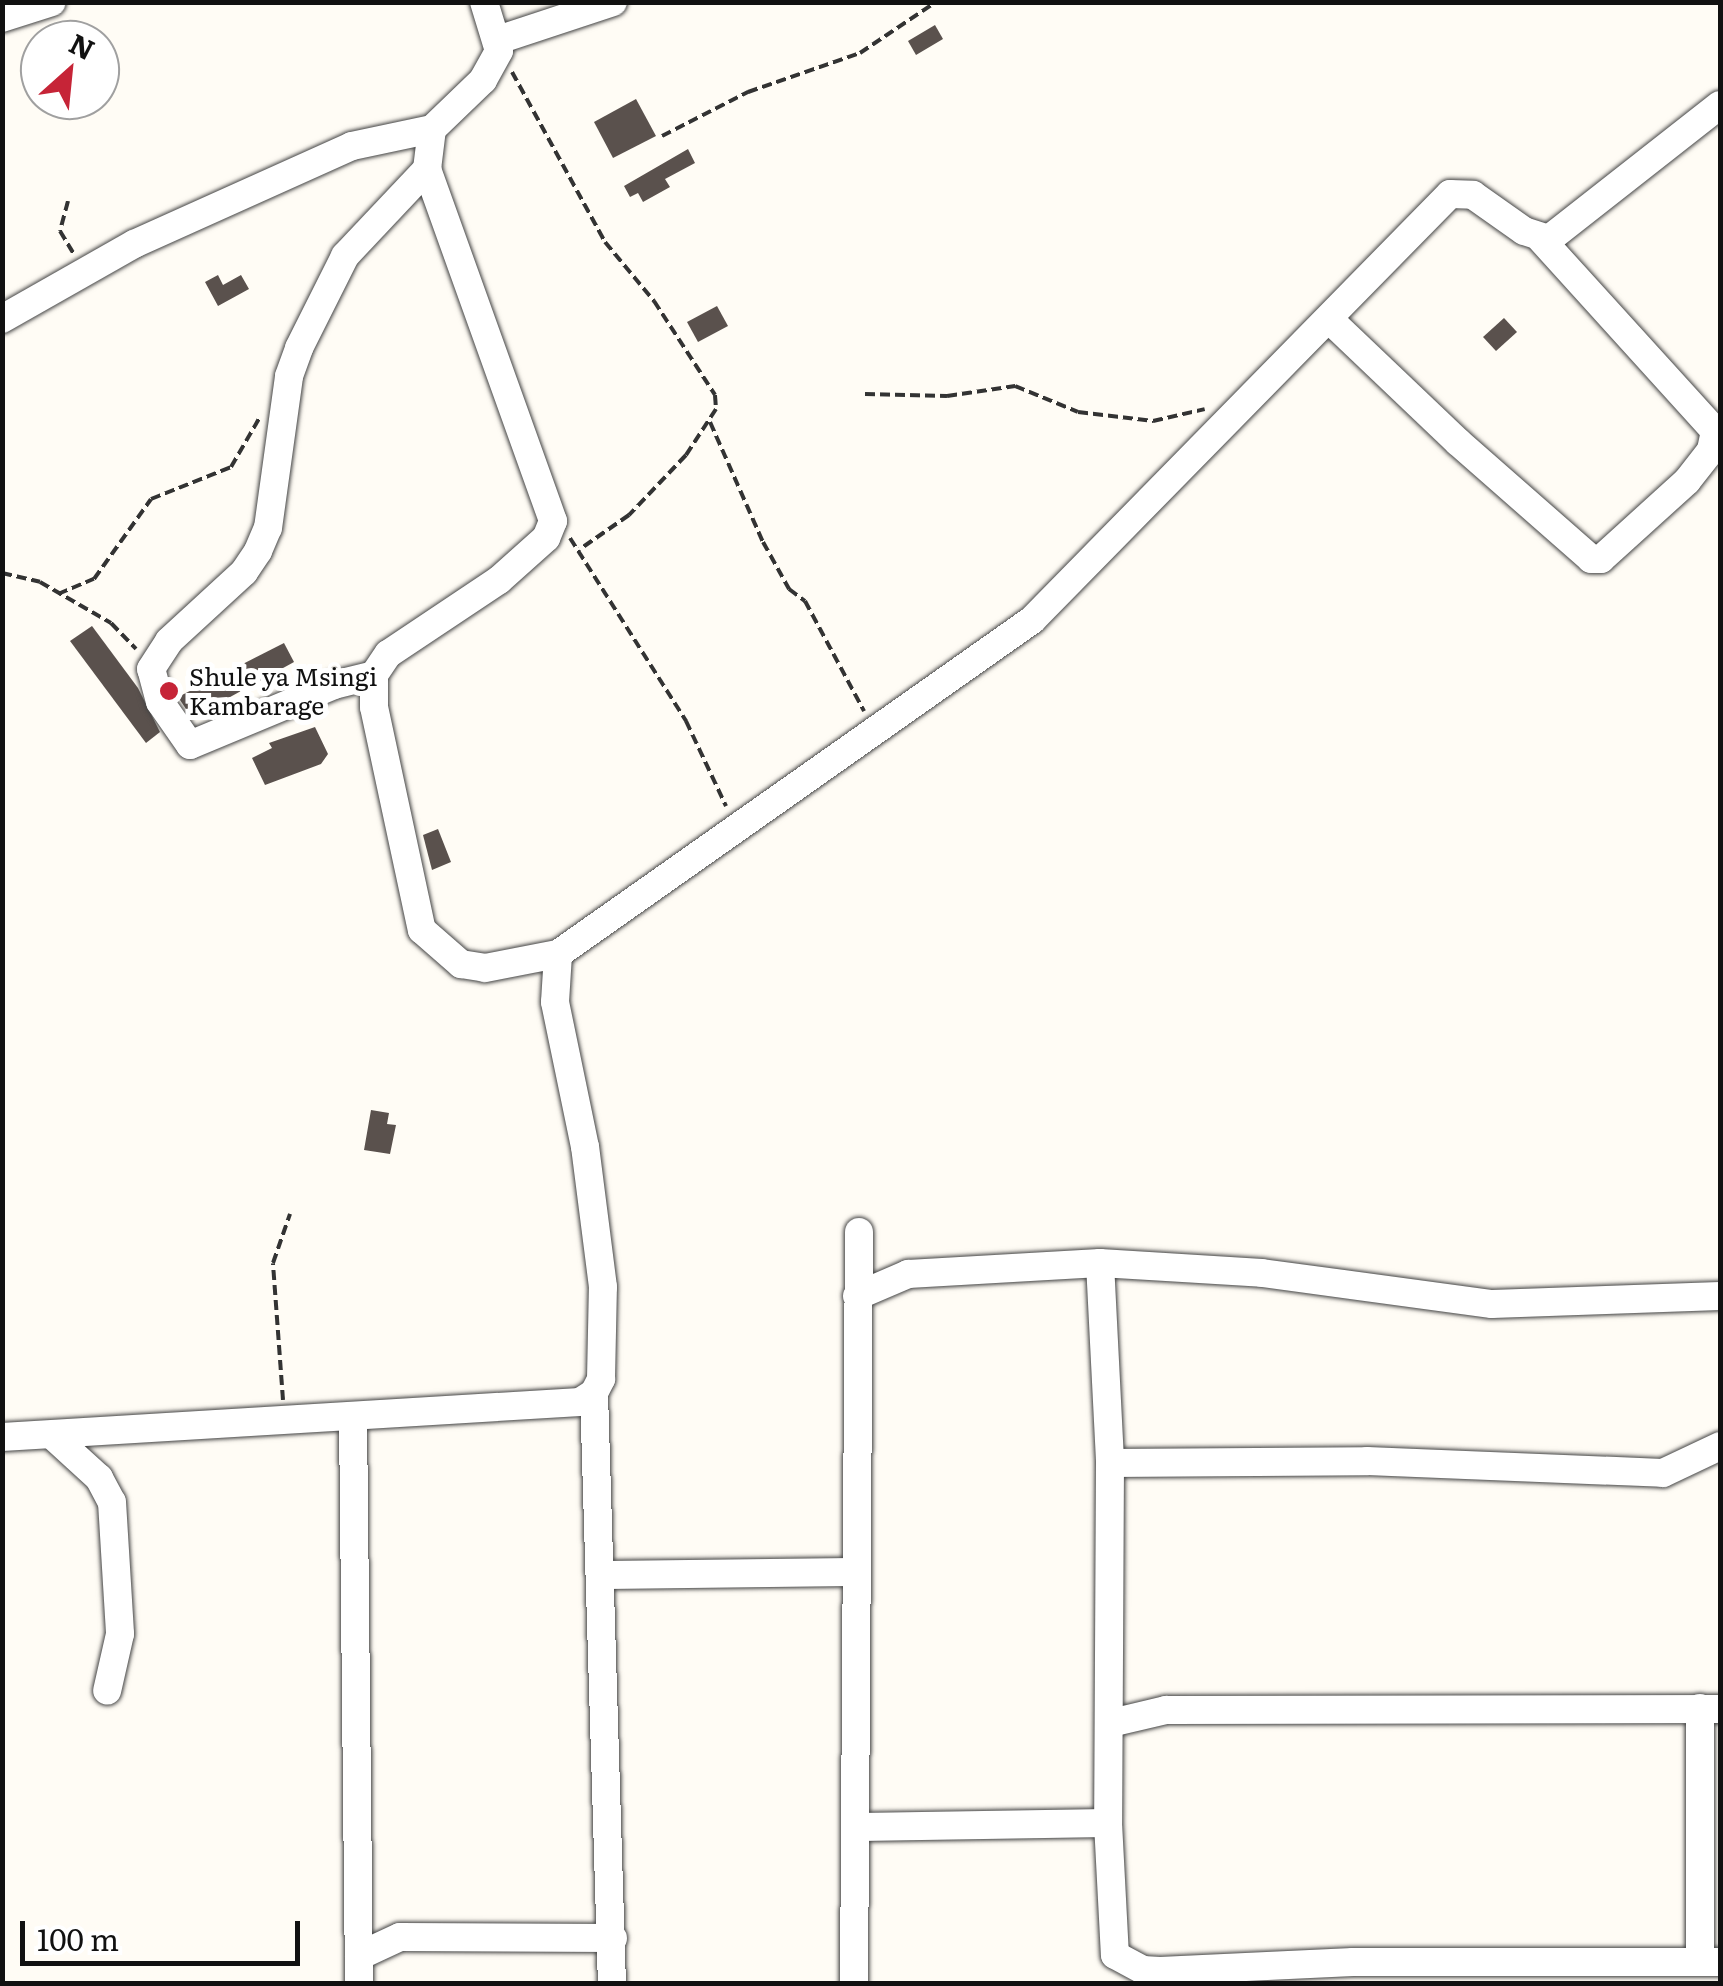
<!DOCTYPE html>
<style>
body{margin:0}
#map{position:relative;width:1723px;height:1986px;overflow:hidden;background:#fffcf5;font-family:Literata,serif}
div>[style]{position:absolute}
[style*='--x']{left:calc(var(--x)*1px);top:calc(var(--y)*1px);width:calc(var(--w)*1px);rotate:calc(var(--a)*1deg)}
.building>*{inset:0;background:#5a514d}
.path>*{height:4px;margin-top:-2px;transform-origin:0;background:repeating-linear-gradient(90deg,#333 0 10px,transparent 0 15px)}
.roads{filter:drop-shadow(0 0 2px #444) drop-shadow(0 0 2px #444)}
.minor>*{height:28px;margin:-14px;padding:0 14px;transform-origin:14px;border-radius:14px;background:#fff}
.dots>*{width:28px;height:28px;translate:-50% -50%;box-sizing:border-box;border:5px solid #fff;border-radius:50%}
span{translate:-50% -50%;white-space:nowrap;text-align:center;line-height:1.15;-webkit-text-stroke:10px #fff;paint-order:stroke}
.poi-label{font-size:25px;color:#111}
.left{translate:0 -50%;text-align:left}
.frame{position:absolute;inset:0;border:5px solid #111;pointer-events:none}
.north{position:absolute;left:20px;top:20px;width:100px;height:100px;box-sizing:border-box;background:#fff;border:2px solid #a0a0a0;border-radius:50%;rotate:27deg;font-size:28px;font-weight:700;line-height:40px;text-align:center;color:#111}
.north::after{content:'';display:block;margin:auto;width:35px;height:45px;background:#c62437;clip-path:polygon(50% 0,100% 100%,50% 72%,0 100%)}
.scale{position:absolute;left:20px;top:1921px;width:280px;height:45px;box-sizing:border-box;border:5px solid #111;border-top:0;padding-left:12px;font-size:30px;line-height:35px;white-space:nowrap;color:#111;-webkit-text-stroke:8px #fff;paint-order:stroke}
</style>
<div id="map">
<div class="building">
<i style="clip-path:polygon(935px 25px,943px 39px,916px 55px,908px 41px)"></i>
<i style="clip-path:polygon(636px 99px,656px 136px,613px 158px,594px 122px)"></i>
<i style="clip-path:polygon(688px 149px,695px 163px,665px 179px,670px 187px,643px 202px,638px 193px,630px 197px,624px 186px)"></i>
<i style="clip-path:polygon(218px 275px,223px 285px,241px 275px,249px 289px,218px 306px,205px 282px)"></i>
<i style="clip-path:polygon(717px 306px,728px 326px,698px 342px,687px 322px)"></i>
<i style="clip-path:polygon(1504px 318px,1517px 332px,1496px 351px,1483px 337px)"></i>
<i style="clip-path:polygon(92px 626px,138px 688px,160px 732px,146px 743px,70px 641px)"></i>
<i style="clip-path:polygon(284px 643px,294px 662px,192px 718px,178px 697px)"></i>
<i style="clip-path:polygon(315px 727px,328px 754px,321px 764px,265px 785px,252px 758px,272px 748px,269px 743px)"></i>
<i style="clip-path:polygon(438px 829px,451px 862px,432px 870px,423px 835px)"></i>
<i style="clip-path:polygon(371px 1110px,389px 1113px,387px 1124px,396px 1125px,390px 1154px,364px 1150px)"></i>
</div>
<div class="path">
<i style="--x:512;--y:72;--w:194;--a:61.3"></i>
<i style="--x:605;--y:242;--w:77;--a:50.3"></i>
<i style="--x:654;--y:301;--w:112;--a:57"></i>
<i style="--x:715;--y:395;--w:14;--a:86"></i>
<i style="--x:716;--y:409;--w:55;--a:123.1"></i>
<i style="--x:686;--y:455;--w:83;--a:133.5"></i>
<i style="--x:629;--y:515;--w:60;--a:145.2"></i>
<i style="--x:662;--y:136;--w:97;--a:-27.1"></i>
<i style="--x:748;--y:92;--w:119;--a:-19.2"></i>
<i style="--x:860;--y:53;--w:92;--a:-33.9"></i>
<i style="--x:68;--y:201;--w:31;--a:105"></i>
<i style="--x:60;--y:231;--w:27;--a:59"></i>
<i style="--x:865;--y:394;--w:82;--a:1.4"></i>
<i style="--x:947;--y:396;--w:69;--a:-8.4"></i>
<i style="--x:1015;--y:386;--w:68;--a:22.4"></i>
<i style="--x:1078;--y:412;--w:76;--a:6.8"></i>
<i style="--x:1153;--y:421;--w:53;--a:-13"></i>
<i style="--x:710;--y:422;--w:131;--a:66.2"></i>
<i style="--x:763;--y:542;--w:54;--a:61"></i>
<i style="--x:789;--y:589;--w:20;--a:37"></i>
<i style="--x:805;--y:601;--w:125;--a:61.8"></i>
<i style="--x:570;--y:538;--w:217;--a:57.6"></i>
<i style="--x:686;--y:721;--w:94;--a:64.8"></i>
<i style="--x:2;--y:573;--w:39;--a:13"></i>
<i style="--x:40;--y:582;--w:82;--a:30"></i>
<i style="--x:111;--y:623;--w:36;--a:46"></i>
<i style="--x:58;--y:594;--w:39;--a:-23"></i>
<i style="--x:94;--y:579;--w:98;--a:-54.5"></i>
<i style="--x:151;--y:499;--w:86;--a:-21.8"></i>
<i style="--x:231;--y:467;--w:58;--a:-59.9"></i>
<i style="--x:283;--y:1400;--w:137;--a:-94.2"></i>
<i style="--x:273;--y:1263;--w:52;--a:-70.9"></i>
</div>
<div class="roads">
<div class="minor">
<i style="--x:484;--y:2;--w:51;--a:73"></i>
<i style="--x:499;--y:51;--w:33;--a:119"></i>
<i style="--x:483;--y:80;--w:71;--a:136.1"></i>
<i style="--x:432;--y:129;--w:40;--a:97.1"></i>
<i style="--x:427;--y:169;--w:374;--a:70.3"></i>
<i style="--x:553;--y:521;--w:18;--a:112"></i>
<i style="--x:546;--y:538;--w:63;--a:138.2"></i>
<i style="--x:499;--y:580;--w:133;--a:146.3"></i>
<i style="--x:388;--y:654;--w:25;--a:124"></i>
<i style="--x:374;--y:675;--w:32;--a:90"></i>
<i style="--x:374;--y:707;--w:228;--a:77.9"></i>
<i style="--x:422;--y:930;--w:52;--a:41.1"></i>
<i style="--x:461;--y:964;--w:24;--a:9"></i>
<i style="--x:485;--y:968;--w:74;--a:-10.9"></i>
<i style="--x:2;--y:18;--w:52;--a:-17.7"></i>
<i style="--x:498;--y:40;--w:121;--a:-18.3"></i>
<i style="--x:2;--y:319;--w:152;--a:-29.6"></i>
<i style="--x:134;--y:244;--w:239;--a:-24.2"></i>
<i style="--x:352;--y:146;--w:82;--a:-12"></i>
<i style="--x:1331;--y:321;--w:175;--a:43.6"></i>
<i style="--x:1458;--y:442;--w:177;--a:41.3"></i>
<i style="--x:1591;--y:559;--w:10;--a:0"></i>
<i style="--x:1601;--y:559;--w:116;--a:-42.2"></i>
<i style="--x:1687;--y:481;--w:39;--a:-52"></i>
<i style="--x:1711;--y:450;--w:19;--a:-78"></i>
<i style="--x:1715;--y:431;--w:259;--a:-132.2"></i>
<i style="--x:374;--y:675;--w:41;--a:166"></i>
<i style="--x:334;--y:685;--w:156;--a:157.4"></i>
<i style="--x:190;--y:745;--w:52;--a:-124.9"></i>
<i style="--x:160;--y:702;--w:34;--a:-105"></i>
<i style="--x:151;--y:669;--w:33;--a:-57"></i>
<i style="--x:169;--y:641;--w:102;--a:-42.6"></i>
<i style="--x:244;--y:572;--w:25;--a:-56"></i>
<i style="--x:258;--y:551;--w:25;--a:-67"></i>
<i style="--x:268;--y:528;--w:153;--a:-82.1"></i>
<i style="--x:289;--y:376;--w:30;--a:-70"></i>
<i style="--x:299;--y:348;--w:103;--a:-63.4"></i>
<i style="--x:345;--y:256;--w:120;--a:-46.7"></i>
<i style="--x:1100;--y:1263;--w:200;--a:87.1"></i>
<i style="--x:1110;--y:1463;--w:360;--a:90.3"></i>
<i style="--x:1108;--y:1823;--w:132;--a:87"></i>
<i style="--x:1115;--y:1955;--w:32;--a:28"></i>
<i style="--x:1143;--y:1970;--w:17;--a:3"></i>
<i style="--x:1160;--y:1971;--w:193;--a:-2.7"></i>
<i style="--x:1353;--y:1962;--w:367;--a:0"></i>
<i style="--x:857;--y:1296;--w:56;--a:-23.3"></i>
<i style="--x:908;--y:1274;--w:192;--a:-3.3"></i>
<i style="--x:1100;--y:1263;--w:162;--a:3.5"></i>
<i style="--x:1262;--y:1273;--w:232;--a:7.7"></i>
<i style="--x:1492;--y:1304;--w:228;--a:-2"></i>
<i style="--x:594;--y:1393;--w:591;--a:88.26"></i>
<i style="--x:353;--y:1417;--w:567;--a:89.39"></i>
<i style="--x:2;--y:1437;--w:579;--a:-3.47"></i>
<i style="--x:580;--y:1402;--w:17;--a:-33"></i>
<i style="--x:594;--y:1393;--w:16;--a:-63"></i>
<i style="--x:601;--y:1379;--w:92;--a:-88.8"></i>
<i style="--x:603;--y:1287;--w:141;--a:-97.3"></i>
<i style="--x:585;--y:1147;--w:148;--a:-101.7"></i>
<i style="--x:555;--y:1002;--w:48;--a:-86.4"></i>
<i style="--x:558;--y:954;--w:580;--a:-35.17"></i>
<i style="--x:1032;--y:620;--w:597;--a:-45.54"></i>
<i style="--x:1450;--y:194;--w:23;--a:2"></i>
<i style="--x:1473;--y:195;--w:62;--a:35.2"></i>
<i style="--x:1524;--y:231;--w:26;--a:18"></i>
<i style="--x:1549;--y:239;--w:217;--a:-38.1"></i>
<i style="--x:54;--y:1437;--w:61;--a:42.3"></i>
<i style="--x:99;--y:1478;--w:27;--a:62"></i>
<i style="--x:112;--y:1502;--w:132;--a:86.5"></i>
<i style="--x:120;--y:1634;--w:58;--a:102.8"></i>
<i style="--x:1110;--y:1463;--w:257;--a:-0.4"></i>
<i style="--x:1367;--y:1461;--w:296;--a:2.3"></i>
<i style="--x:1663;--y:1473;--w:63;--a:-25.3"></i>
<i style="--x:601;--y:1575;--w:256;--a:-0.7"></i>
<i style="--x:1111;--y:1723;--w:57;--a:-13.3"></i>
<i style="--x:1166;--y:1710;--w:554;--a:-0.1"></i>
<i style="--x:859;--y:1827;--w:249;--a:-0.9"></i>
<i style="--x:359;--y:1956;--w:45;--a:-24.9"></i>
<i style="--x:400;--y:1937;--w:213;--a:0.3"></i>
<i style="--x:1700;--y:1961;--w:253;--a:-90"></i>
<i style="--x:854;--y:1984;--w:752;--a:-89.62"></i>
</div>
</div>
<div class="dots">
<i style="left:169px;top:691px;background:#c62437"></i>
</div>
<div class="poi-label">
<span class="left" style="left:189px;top:691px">Shule ya Msingi<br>Kambarage</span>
</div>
<div class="frame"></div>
<div class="north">N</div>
<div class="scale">100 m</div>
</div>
